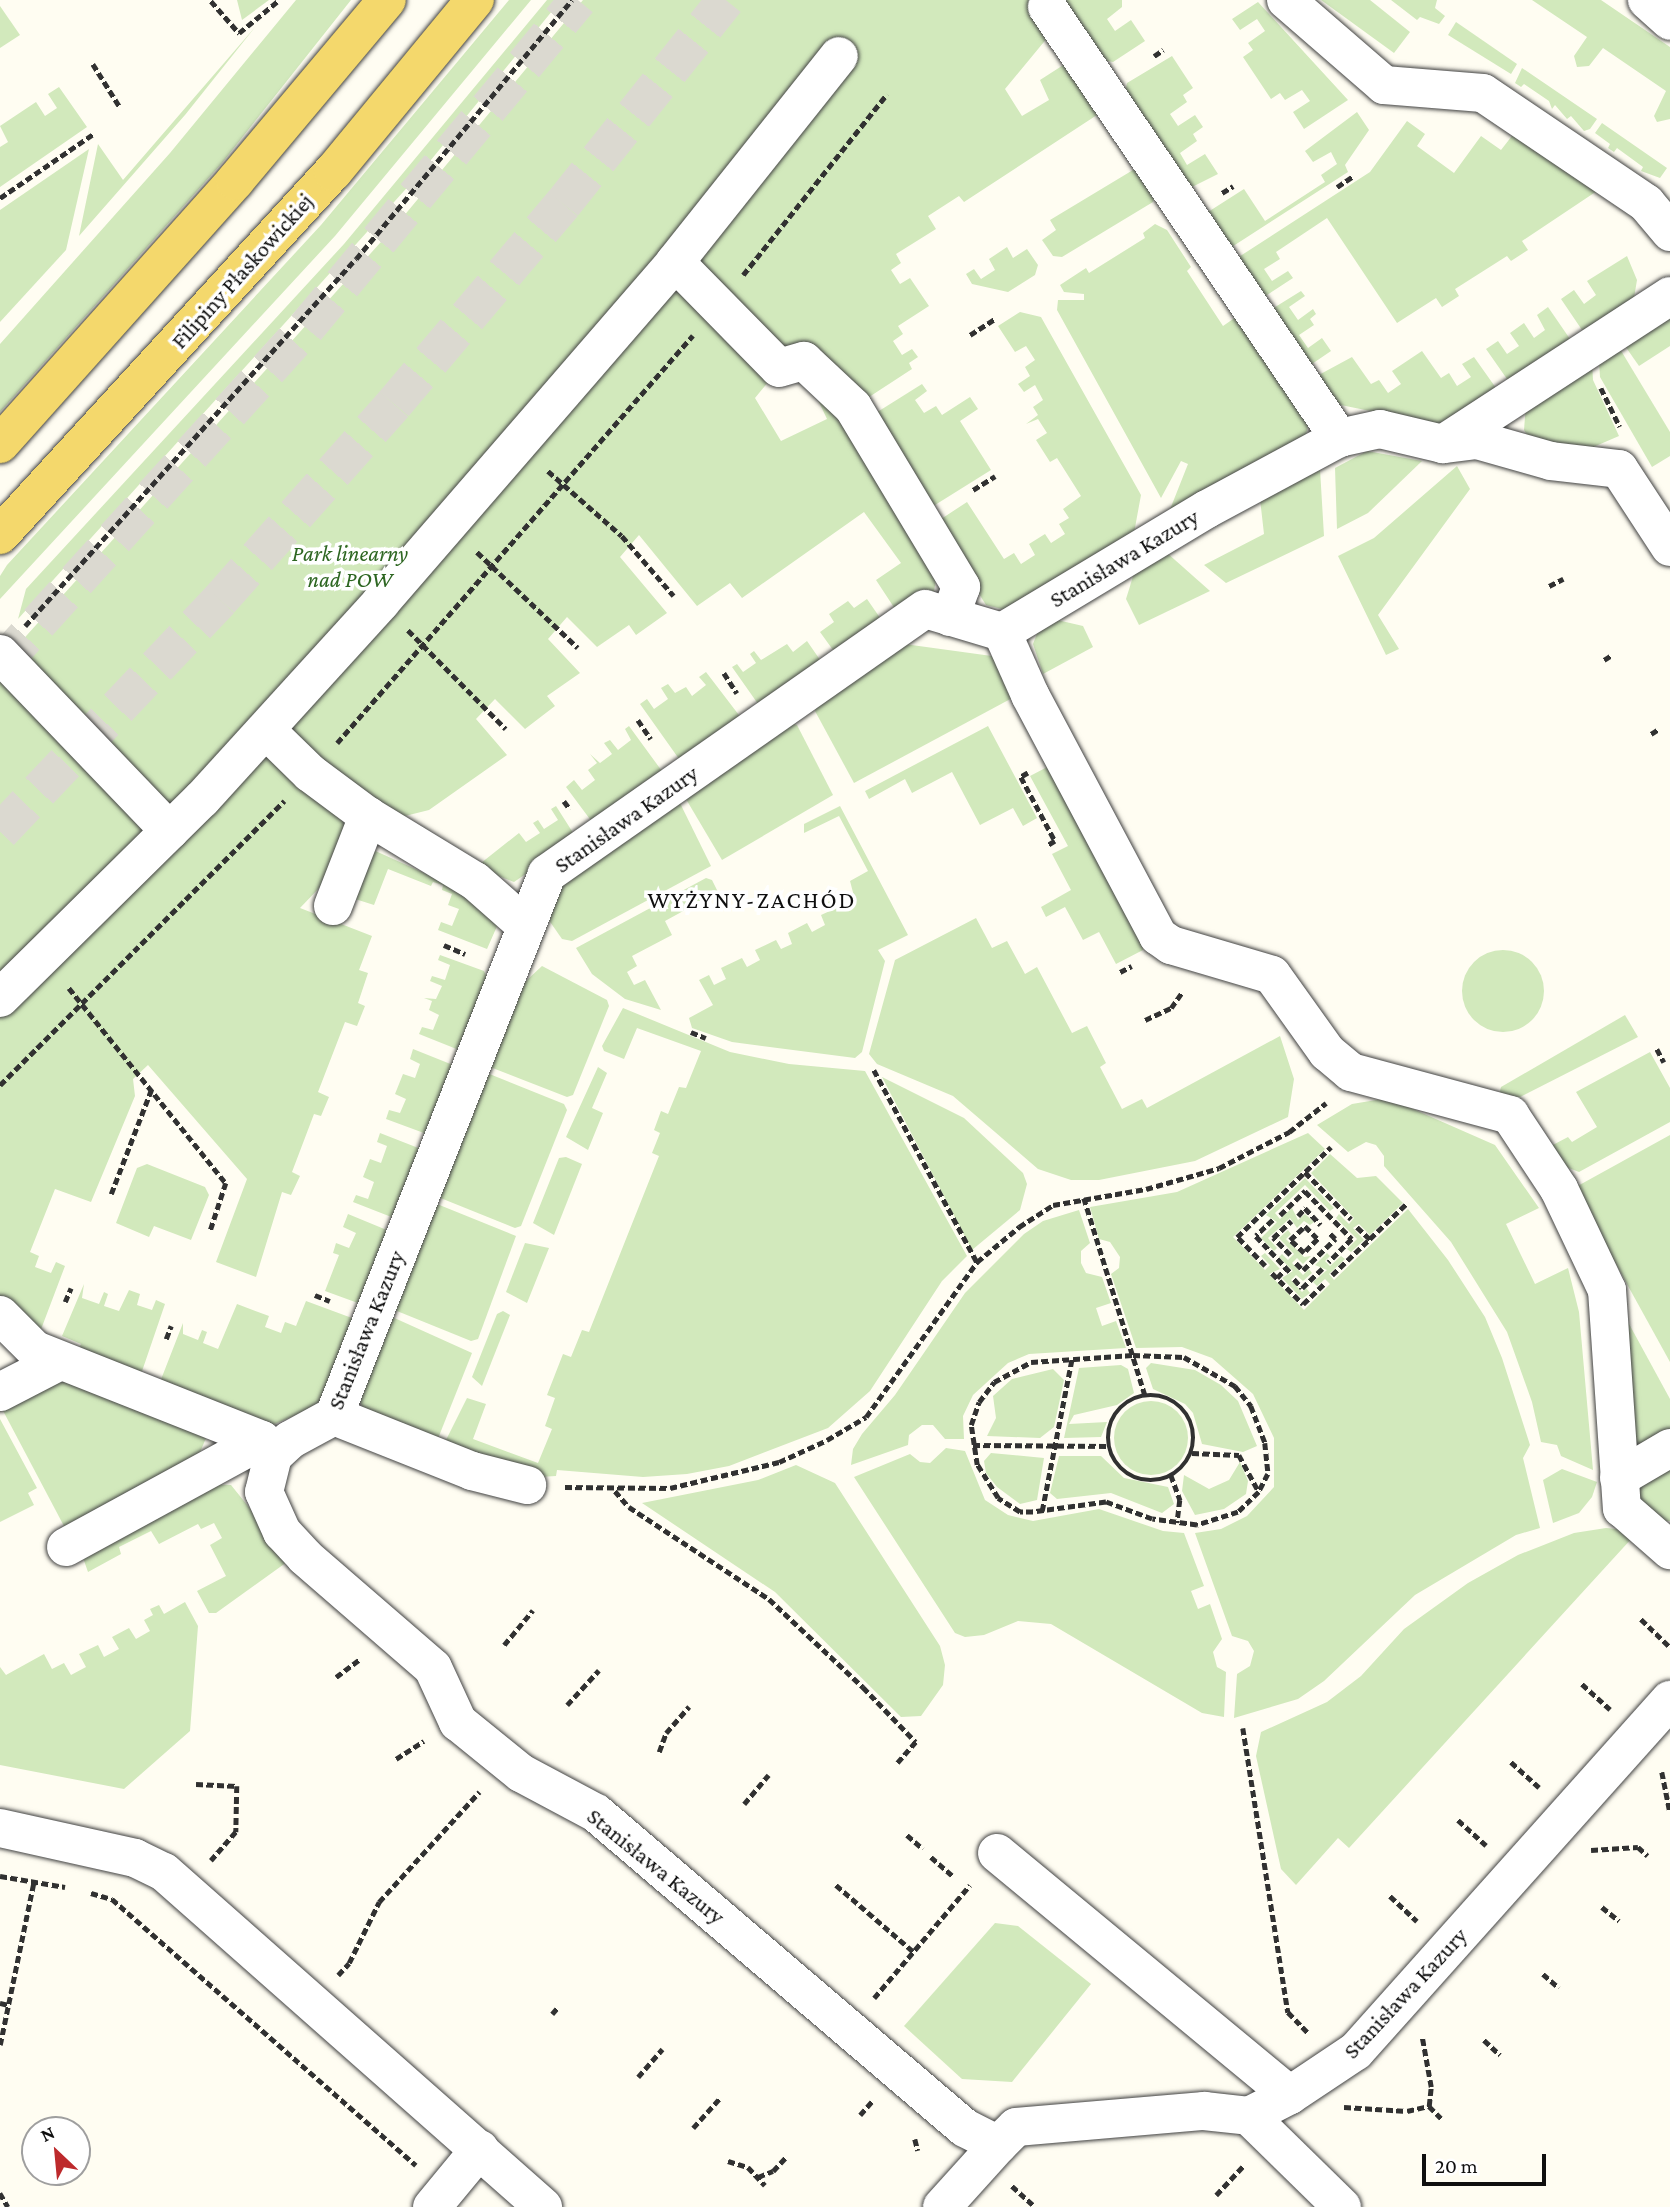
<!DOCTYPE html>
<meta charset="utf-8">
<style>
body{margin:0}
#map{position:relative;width:1670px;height:2207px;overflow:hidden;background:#fffdf2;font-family:"Crimson Pro",serif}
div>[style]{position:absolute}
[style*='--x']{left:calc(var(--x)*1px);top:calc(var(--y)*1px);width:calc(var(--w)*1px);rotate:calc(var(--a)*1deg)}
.green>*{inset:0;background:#d2e9bc}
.round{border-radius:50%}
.highway-tunnel>*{height:38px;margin-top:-19px;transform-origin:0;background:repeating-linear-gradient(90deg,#dbd9d0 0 38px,transparent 0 57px)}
.path>*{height:4.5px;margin-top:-2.25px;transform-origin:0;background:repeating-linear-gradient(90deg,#313131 0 7px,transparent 0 10.5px)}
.path>.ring{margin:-2.25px;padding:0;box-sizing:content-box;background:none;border:4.5px solid #313131;border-radius:50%}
.roads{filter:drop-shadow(0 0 2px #424242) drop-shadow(0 0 2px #424242)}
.minor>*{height:38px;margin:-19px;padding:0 19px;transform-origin:19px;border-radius:19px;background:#fff}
.major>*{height:38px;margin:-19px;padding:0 19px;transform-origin:19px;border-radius:19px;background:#f4d86c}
span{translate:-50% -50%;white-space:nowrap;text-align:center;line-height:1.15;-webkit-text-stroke:7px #fff;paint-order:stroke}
.street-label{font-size:23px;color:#0f0f0f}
.park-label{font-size:23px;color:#2d6621;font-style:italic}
.neighbourhood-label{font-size:24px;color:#0f0f0f;letter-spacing:2px}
.north{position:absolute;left:21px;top:2116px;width:70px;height:70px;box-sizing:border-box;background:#fff;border:2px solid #9f9f9f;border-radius:50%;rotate:334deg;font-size:19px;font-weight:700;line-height:28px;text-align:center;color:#0f0f0f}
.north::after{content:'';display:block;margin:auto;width:24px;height:32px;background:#bd2a2c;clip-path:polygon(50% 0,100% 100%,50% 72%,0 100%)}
.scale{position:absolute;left:1422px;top:2154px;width:124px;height:32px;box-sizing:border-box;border:4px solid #0f0f0f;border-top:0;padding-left:9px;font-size:21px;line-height:24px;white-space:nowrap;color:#0f0f0f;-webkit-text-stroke:5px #fff;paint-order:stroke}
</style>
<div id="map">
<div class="green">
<i style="clip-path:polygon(237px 0,269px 0,242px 20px)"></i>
<i style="clip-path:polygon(296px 0,351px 0,222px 163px,0 412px,0 344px,170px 153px)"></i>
<i style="clip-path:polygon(509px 0,531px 0,335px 236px,0 599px,0 576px,7px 565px,321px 225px)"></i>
<i style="clip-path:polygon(547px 0,561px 0,422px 171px,18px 619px,26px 589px,344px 244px)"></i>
<i style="clip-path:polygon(583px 0,1122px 0,1122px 7px,1107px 19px,1115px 31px,1131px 20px,1145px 41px,1113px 62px,1098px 59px,1067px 14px,1005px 89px,1022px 116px,1049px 100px,1040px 80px,1068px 62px,1100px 113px,964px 202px,959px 196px,928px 216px,936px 229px,896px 254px,901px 263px,891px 270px,900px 284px,910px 278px,929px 306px,898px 326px,903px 334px,893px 341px,902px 355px,912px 349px,918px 357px,909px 363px,912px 369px,866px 399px,800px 343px,755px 398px,781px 441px,827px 419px,808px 379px,843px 412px,938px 568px,934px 591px,899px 615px,876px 580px,901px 563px,864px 512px,742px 598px,730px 583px,697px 606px,639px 535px,620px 557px,667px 613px,636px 635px,629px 625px,597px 647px,567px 617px,548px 639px,580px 673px,547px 696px,555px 706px,525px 729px,495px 699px,476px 719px,507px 755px,429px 810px,405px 816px,344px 862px,300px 908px,372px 936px,359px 970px,368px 973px,358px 1003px,365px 1006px,357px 1026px,345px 1022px,318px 1092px,329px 1097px,321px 1116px,314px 1114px,292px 1172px,300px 1176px,291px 1195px,282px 1192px,256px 1277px,216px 1262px,247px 1179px,148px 1065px,133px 1079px,135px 1096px,91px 1202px,55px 1189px,30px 1252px,39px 1256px,35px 1267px,51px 1273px,56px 1262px,65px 1266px,40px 1332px,0 1296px,0 665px,398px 223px)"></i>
<i style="clip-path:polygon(1321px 0,1370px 0,1410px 32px,1394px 53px)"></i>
<i style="clip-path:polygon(1391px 0,1437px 0,1435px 8px,1445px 16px,1439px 24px,1420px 17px,1417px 20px)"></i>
<i style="clip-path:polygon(1532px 0,1601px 0,1670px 47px,1670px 119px,1657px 122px,1654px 116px,1666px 91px,1603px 48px,1589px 66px,1577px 67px,1574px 56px,1587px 37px)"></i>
<i style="clip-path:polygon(1258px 2px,1348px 100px,1304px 129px,1293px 112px,1310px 101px,1302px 90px,1285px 100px,1280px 93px,1271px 99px,1243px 57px,1253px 50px,1248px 43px,1265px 31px,1257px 19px,1240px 30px,1232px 19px)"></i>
<i style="clip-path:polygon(0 6px,20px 35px,0 48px)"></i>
<i style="clip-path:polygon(1456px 22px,1517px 64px,1511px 74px,1448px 35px)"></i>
<i style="clip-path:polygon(256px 26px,185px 115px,79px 236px,98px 144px,123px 180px)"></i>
<i style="clip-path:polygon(1172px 56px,1193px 88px,1183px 95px,1187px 102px,1170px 114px,1178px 126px,1195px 115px,1203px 127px,1193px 134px,1197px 141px,1180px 153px,1187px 165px,1205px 154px,1218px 174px,1184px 191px,1124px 97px,1127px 83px)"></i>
<i style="clip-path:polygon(1522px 68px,1597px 119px,1590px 129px,1584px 131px,1571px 116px,1567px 119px,1555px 105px,1552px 109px,1549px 101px,1524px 84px,1521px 87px,1515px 83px)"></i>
<i style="clip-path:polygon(59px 87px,87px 127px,0 187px,0 147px,8px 142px,0 126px,36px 102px,45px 116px,57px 108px,48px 94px)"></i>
<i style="clip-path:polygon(1357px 112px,1369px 130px,1345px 165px,1348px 172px,1224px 252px,1208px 212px,1244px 189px,1265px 221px,1325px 182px,1321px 175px,1337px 164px,1331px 152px,1313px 162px,1305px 151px)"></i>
<i style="clip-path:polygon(1407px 121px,1425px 134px,1417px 146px,1454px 173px,1481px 136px,1501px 150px,1515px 132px,1597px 191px,1522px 241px,1528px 250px,1511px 261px,1507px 256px,1455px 289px,1459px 296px,1442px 307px,1436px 298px,1397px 323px,1327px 218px,1276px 252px,1280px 259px,1264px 269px,1272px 281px,1288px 271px,1293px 278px,1264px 297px,1231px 262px,1370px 172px)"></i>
<i style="clip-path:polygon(1602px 123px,1667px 168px,1660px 178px,1641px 171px,1643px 167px,1617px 148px,1614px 152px,1608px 148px,1610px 144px,1595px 133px)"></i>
<i style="clip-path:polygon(89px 149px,66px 250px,0 322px,0 210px)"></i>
<i style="clip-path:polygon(1133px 170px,1140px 172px,1155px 194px,1153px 202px,1062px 257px,1053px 256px,1042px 240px,1056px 230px,1050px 220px)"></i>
<i style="clip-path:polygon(1155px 224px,1167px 230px,1191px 267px,1187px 271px,1223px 326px,1236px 317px,1309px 420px,1305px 440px,1169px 512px,1188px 464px,1181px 461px,1161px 498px,1057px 310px,1058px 300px,1084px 300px,1084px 294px,1064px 292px,1060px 285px,1086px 268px,1089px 273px,1145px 238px,1143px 233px)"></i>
<i style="clip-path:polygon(1007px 247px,1013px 258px,1027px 249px,1038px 265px,1035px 275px,1008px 292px,972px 284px,966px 274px,974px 269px,981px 279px,995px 270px,989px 259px)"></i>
<i style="clip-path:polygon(1627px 256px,1637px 280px,1634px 298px,1590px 333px,1582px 330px,1561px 299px,1574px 290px,1584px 304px,1596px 295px,1587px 281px)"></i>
<i style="clip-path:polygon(1301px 291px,1305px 296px,1289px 307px,1298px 320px,1313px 309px,1316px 314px,1310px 319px,1314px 325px,1299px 335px,1308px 348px,1322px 338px,1331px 351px,1309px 366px,1272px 309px)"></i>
<i style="clip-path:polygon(1548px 307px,1570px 339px,1515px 382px,1507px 379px,1486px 349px,1498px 341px,1507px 354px,1519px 346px,1510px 333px,1524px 323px,1534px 338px,1545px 330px,1537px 315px)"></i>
<i style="clip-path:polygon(1020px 312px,1041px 317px,1141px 495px,1134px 533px,1006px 610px,986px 605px,935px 523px,967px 502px,1004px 559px,1014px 553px,1021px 564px,1035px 555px,1029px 544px,1045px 534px,1051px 543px,1065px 534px,1059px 524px,1069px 518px,1063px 509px,1081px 496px,1057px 458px,1050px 462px,1036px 440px,1047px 433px,1038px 419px,1026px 424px,1038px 415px,1033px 407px,1043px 400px,1035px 385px,1024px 392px,1018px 384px,1030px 376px,1025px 367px,1035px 360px,1026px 346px,1015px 352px,998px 326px)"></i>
<i style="clip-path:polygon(1670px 317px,1670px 346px,1639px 366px,1625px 346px)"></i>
<i style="clip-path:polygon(1620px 349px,1670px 432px,1670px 456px,1652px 467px,1600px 377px,1599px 361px)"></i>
<i style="clip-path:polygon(1422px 351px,1441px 378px,1449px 373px,1457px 386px,1471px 377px,1462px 364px,1474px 357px,1496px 388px,1444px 426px,1326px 402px,1315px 377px,1352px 357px,1371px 384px,1379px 380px,1388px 393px,1401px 384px,1392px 371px)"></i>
<i style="clip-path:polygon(1592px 362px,1593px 380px,1619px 436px,1584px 451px,1531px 441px,1524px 430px,1526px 404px)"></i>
<i style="clip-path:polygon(922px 384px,927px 391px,915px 400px,924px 413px,936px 406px,942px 415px,970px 397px,978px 409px,960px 421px,991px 470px,927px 510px,871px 416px)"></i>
<i style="clip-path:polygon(1367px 451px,1422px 461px,1368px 513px,1337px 529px,1335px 468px)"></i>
<i style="clip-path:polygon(1457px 466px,1470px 489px,1378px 615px,1399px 649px,1386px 655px,1338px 556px,1374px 538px)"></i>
<i style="clip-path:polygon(1320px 469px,1324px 536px,1226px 583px,1204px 565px,1264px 534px,1260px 499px)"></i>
<i style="clip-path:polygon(1166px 552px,1210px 591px,1139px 625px,1126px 599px,1135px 570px)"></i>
<i style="clip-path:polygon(867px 599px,885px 625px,838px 657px,820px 632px,834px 622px,829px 614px,848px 601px,854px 608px)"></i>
<i style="clip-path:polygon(1053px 619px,1083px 626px,1093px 647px,1043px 674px,1033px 644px,1038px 631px)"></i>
<i style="clip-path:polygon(807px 641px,825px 667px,763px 711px,732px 667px,737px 664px,743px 672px,756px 663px,750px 654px,754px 651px,761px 660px,787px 644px,793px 652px)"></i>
<i style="clip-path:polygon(897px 643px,999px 657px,1016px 696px,854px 783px,815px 711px,817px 699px)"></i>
<i style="clip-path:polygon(706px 672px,745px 723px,684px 766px,640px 704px,647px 699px,654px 709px,668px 699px,661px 688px,668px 684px,675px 693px,686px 687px,692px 696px,706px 685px,699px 677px)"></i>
<i style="clip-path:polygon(786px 721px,797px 725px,833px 795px,722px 860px,683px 794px)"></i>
<i style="clip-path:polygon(629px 726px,667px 778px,595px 826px,566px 787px,574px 780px,582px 790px,595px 780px,588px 770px,597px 763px,590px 754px,600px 763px,612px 754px,604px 743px,610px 740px,618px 750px,631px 740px,625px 729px)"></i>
<i style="clip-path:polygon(988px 726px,1037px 818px,1023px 826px,1013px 808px,980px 825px,952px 772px,912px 793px,905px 779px,869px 799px,865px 791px)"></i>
<i style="clip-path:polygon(1053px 764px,1144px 944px,1143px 950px,1116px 964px,1099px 932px,1083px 940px,1065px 907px,1046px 917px,1041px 907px,1071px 890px,1052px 854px,1068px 846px,1030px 776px)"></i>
<i style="clip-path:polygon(677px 797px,711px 866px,572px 941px,562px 939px,546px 916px,566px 875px)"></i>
<i style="clip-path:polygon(556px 806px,577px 839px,514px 882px,476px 867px,519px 833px,526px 842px,540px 833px,533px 823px,538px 820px,544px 829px,558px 820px,551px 809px)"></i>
<i style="clip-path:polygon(840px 806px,908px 935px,878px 950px,885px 961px,862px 1052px,855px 1058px,732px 1042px,692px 1028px,689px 1018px,713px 1005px,699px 980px,709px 975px,714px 985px,726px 979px,721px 968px,742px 958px,747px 967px,760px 960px,755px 950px,776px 940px,781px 949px,792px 944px,788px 933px,807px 923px,812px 932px,825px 925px,821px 915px,832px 910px,828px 902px,839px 897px,843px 906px,855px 900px,850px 881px,868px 871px,839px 816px,804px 833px,804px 824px)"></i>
<i style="clip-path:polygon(371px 849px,473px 895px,498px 924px,487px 949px,438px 930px,441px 922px,452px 926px,459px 909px,448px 905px,452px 894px,442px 890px,443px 885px,433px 882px,431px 886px,388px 869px,374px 905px,352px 898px)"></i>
<i style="clip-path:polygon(706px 878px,712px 880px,718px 892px,665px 921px,672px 935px,632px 956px,637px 966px,627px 972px,634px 985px,645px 980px,661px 1010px,625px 999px,592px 974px,576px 948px)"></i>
<i style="clip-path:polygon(976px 918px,992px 948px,1007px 941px,1025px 974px,1037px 967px,1072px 1033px,1087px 1026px,1106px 1063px,1100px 1067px,1122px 1109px,1142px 1099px,1147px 1108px,1280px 1036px,1294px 1079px,1288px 1117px,1195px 1161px,1099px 1180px,1071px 1180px,1038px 1169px,953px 1096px,877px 1064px,869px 1054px,895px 960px)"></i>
<i class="round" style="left:1462px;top:950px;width:82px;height:82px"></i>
<i style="clip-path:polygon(440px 955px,484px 971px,490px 985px,464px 1052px,419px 1034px,422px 1027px,433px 1030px,439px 1015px,429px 1010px,432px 1001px,424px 998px,436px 999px,442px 986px,430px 981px,432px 976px,445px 980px,450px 965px,438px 960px)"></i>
<i style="clip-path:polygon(542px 966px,607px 1000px,609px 1006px,573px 1095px,567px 1097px,490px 1067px,513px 993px)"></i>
<i style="clip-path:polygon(623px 1008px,730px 1052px,789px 1064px,865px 1071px,967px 1256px,942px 1281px,870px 1391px,828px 1428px,729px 1466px,687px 1474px,643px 1477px,557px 1470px,556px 1476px,540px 1477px,445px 1442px,467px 1398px,486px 1404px,473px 1439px,538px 1463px,552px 1429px,545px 1426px,555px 1398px,547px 1395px,563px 1354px,571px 1357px,582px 1330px,589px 1332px,659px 1156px,652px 1153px,660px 1133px,654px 1130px,661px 1111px,668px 1114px,679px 1087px,686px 1088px,701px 1051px,637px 1028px,624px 1059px,604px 1051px,602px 1046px)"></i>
<i style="clip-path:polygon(1625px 1015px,1638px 1037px,1510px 1102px,1498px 1099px,1501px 1087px)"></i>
<i style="clip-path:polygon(413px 1049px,458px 1067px,432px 1136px,386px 1119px,389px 1110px,400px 1113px,406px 1099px,395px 1094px,403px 1074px,415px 1078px,420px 1064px,410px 1059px)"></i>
<i style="clip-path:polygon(1650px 1052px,1670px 1088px,1670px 1122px,1579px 1172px,1561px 1165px,1549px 1147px,1568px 1137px,1572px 1142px,1597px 1127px,1576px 1092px)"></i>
<i style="clip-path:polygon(598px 1067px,607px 1073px,592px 1108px,603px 1113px,588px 1150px,566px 1137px)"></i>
<i style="clip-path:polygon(487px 1073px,564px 1104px,567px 1110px,521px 1226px,515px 1228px,438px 1197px)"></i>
<i style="clip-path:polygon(882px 1077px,964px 1118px,1023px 1173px,1027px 1184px,1020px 1210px,972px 1250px)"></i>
<i style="clip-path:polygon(1388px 1098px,1495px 1145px,1539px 1208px,1506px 1224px,1535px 1284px,1568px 1268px,1579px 1312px,1593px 1470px,1561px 1456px,1557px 1445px,1541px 1442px,1532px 1402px,1507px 1332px,1451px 1242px,1384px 1166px,1384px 1156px,1376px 1145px,1366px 1142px,1348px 1152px,1317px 1125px,1352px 1104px)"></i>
<i style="clip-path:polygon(380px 1133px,426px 1151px,399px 1220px,353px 1202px,356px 1195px,368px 1199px,374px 1182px,363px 1177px,370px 1159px,381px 1163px,387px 1146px,377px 1142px)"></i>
<i style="clip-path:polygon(1308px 1133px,1325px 1149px,1233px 1237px,1265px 1270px,1270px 1265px,1261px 1256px,1265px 1253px,1280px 1269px,1269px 1274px,1304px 1310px,1330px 1284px,1325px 1279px,1317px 1286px,1313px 1282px,1327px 1270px,1315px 1265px,1327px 1253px,1330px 1256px,1325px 1261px,1330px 1266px,1341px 1256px,1345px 1259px,1329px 1274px,1334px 1280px,1408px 1209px,1448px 1260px,1485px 1317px,1502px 1358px,1530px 1445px,1523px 1458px,1540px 1528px,1516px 1535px,1415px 1595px,1324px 1681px,1298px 1699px,1234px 1718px,1237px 1674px,1250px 1666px,1254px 1651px,1248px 1641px,1232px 1636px,1195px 1533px,1221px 1529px,1247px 1516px,1274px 1487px,1274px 1438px,1253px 1394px,1212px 1358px,1182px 1347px,1136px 1348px,1111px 1274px,1119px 1268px,1120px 1257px,1110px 1242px,1099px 1239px,1090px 1207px,1177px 1192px)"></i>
<i style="clip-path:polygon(1670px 1135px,1670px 1362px,1574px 1188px)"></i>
<i style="clip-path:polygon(1330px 1154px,1357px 1178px,1376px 1176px,1403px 1203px,1370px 1235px,1359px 1224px,1353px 1228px,1364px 1240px,1351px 1252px,1347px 1249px,1357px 1239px,1336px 1218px,1339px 1214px,1349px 1224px,1354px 1218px,1311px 1173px)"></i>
<i style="clip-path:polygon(566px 1157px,582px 1164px,554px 1235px,533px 1223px,559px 1158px)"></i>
<i style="clip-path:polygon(147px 1164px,205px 1187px,209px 1195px,191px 1240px,154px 1226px,149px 1237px,116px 1223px,137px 1168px)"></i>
<i style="clip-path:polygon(1305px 1178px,1334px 1208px,1330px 1211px,1305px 1185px,1275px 1213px,1280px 1219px,1292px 1208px,1298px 1220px,1305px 1214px,1314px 1222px,1310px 1225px,1304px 1221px,1297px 1228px,1290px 1218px,1268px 1238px,1277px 1248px,1274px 1251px,1261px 1238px,1277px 1222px,1266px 1215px)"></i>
<i style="clip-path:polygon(437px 1204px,516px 1236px,478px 1339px,471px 1341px,392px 1309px)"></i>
<i style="clip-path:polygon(1079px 1210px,1090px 1243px,1081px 1251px,1081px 1263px,1086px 1273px,1102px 1277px,1111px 1303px,1096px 1308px,1102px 1326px,1116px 1321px,1126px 1348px,1029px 1354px,1008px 1363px,973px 1395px,963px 1416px,964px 1439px,945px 1439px,933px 1425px,922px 1425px,909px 1435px,908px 1445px,851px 1465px,853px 1449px,862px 1434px,895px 1395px,965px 1293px,1024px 1234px,1043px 1221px)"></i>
<i style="clip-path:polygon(348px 1214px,394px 1233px,366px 1306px,325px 1291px,339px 1255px,333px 1253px,336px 1243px,349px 1248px,356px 1233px,343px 1227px)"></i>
<i style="clip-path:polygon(1288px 1230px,1291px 1234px,1286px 1239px,1304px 1257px,1311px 1256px,1303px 1264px,1297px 1258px,1292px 1263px,1303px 1275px,1309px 1269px,1312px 1273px,1303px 1281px,1296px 1275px,1291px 1280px,1302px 1292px,1306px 1288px,1310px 1293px,1302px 1299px,1282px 1278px,1293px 1271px,1279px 1257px,1282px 1254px,1288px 1260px,1294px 1254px,1279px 1238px)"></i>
<i style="clip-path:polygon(525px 1243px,549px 1248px,527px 1303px,506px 1292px)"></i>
<i style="clip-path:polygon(84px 1284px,82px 1298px,99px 1304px,104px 1292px,108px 1294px,104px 1306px,119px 1311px,129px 1290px,140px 1294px,137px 1305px,152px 1310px,156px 1300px,165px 1304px,139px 1380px,78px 1350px,81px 1344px,62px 1336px)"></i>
<i style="clip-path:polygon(306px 1301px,360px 1321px,329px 1401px,263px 1429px,160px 1382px,183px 1323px,183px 1334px,198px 1340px,202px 1330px,207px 1332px,203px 1343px,218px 1349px,237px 1304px,269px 1316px,265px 1327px,281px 1333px,285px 1322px,296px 1326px)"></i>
<i style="clip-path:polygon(503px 1311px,510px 1315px,482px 1386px,472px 1377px,497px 1314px)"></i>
<i style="clip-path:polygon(390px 1316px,472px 1353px,437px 1441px,367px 1419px,356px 1391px)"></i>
<i style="clip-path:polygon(1628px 1322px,1670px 1399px,1670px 1432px,1635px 1450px)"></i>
<i style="clip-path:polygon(1151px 1363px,1195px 1370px,1221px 1385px,1238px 1401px,1257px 1446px,1243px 1452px,1202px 1444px,1193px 1413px,1185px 1404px,1153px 1389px,1146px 1368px)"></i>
<i style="clip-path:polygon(1121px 1365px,1128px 1369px,1134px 1393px,1117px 1405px,1074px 1415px,1069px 1424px,1107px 1422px,1101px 1437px,1064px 1438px,1079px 1368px)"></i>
<i style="clip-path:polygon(1053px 1369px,1064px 1380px,1054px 1427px,1040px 1438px,987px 1436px,996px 1418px,993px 1396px,1012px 1379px)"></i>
<i style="clip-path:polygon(66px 1375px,209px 1431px,195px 1464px,65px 1528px,0 1405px)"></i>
<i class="round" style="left:1114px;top:1401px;width:74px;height:74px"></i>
<i style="clip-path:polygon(0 1419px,37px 1488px,28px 1493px,34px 1505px,0 1522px)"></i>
<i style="clip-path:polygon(946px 1448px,965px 1451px,985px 1500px,1008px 1515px,1033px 1521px,1099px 1509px,1163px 1531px,1184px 1533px,1204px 1586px,1191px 1591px,1198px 1609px,1210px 1604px,1222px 1639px,1213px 1652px,1217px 1667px,1226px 1672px,1224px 1717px,1202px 1713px,1051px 1624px,1018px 1621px,984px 1635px,965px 1637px,955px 1633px,854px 1477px,910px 1454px,920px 1462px,930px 1463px)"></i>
<i style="clip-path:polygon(991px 1453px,1044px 1458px,1037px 1500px,1020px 1504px,997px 1487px,986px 1473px,984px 1461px)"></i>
<i style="clip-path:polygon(1059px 1456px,1101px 1456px,1124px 1478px,1168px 1487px,1174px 1504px,1162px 1513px,1111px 1493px,1057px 1499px,1050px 1493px)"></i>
<i style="clip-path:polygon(1240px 1462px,1248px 1481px,1246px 1494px,1224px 1509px,1195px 1515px,1182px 1491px,1184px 1475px,1209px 1489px,1229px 1480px)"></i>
<i style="clip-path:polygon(1670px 1463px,1670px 1521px,1655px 1521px,1634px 1493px)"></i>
<i style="clip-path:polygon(796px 1465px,835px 1483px,940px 1646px,945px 1665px,943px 1685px,921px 1716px,901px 1717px,775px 1592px,642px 1503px,758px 1480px)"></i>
<i style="clip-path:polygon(1562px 1469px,1597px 1482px,1592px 1497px,1579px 1513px,1553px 1523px,1543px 1480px)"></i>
<i style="clip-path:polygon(203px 1484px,231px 1485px,286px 1553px,287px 1562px,216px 1613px,209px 1613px,197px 1591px,226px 1576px,210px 1545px,222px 1538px,214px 1523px,201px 1529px,198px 1524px,159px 1544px,151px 1531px,119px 1547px,121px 1554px,88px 1572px,81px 1552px)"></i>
<i style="clip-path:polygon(1606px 1528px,1627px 1530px,1633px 1537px,1349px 1848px,1338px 1838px,1296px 1885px,1281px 1869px,1256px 1756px,1261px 1732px,1327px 1702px,1361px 1676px,1404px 1629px,1468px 1583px,1518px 1555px,1574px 1533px)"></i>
<i style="clip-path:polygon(185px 1602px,198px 1626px,190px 1731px,124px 1789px,0 1765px,0 1667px,6px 1675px,44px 1654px,52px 1669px,64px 1663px,71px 1675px,86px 1667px,79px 1654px,98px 1645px,104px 1657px,119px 1649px,112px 1637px,129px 1628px,136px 1639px,150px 1631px,144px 1620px,153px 1615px,150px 1609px,159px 1605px,164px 1614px)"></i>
<i style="clip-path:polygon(995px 1923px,1018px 1926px,1091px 1984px,1012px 2082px,962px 2079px,904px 2026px)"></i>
</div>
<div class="highway-tunnel">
<i style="--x:0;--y:665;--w:455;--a:-47.8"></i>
<i style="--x:306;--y:328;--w:426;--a:-50.3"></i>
<i style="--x:0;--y:832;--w:320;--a:-46.5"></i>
<i style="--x:220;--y:600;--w:262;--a:-48.4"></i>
<i style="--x:394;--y:404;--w:262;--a:-49.8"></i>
<i style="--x:563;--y:204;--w:261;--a:-51.4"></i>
</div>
<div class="path">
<i style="--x:211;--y:1;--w:43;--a:48.8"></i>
<i style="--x:239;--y:33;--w:52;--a:-39.5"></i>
<i style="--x:1154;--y:56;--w:11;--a:-34"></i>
<i style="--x:93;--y:64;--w:51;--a:57.9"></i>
<i style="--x:1337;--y:187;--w:18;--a:-34"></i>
<i style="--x:1222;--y:193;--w:13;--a:-32"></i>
<i style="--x:0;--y:198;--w:113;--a:-34.5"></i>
<i style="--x:743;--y:275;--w:231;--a:-51.5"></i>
<i style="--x:970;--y:335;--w:30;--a:-33"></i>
<i style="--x:1601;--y:388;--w:43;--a:64"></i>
<i style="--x:548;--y:471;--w:98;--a:41.3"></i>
<i style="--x:622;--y:536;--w:79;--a:49.1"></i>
<i style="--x:973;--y:490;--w:26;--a:-32"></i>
<i style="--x:477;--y:552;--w:139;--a:43.5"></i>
<i style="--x:1549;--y:586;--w:16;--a:-27"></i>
<i style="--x:25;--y:626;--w:494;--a:-48"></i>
<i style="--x:356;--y:259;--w:337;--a:-50.2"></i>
<i style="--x:408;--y:630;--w:139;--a:45.3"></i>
<i style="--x:1604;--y:660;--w:9;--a:-32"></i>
<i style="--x:724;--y:673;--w:24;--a:57"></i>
<i style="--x:638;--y:720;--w:23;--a:56"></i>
<i style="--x:1651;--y:734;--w:9;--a:-32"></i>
<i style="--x:337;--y:743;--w:541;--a:-48.89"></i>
<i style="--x:1028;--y:773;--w:8;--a:150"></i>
<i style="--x:1021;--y:777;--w:72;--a:62"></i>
<i style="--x:1055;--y:841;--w:9;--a:148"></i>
<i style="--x:564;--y:801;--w:10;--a:53"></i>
<i style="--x:444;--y:945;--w:23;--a:23"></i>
<i style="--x:1120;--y:972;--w:13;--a:-27"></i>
<i style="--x:69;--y:988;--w:250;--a:51.2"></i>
<i style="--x:226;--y:1183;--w:52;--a:108.1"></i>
<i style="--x:1145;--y:1020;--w:29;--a:-25"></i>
<i style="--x:1171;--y:1008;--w:19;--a:-55"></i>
<i style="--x:691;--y:1032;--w:16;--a:22"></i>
<i style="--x:1657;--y:1049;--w:15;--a:62"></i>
<i style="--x:874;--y:1070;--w:218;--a:61.8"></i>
<i style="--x:0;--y:1085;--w:402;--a:-45"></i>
<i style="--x:1305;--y:1172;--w:66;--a:45.6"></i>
<i style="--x:111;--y:1194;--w:114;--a:-68.9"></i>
<i style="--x:1084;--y:1198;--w:206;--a:72.8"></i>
<i style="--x:1280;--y:1215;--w:35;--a:-44"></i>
<i style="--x:1305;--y:1191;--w:67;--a:45.6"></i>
<i style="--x:1352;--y:1239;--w:33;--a:135"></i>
<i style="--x:1298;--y:1216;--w:11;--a:-49"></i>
<i style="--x:1305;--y:1208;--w:23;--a:47"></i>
<i style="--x:1273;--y:1220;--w:23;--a:137"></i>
<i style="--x:1256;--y:1236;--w:50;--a:46.6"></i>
<i style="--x:1305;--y:1226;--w:18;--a:45"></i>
<i style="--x:1318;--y:1239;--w:20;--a:135"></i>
<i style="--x:1304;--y:1253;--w:19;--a:-137"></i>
<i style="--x:1290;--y:1240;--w:21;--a:-43"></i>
<i style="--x:1357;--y:1227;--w:18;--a:43"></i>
<i style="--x:1290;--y:1255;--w:24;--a:-135"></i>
<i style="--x:1273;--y:1238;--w:25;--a:-43"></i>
<i style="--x:1296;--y:1263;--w:10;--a:45"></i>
<i style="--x:1303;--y:1270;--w:45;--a:-44.1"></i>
<i style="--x:1335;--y:1239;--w:10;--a:-135"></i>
<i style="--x:1265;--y:1266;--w:40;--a:-134"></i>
<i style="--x:1237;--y:1237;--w:130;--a:-43.8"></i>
<i style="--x:1272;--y:1273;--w:44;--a:45"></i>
<i style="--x:1303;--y:1304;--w:30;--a:-44"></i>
<i style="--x:1332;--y:1275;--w:105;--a:-43.8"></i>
<i style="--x:1277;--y:1278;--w:13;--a:-48"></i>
<i style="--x:1294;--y:1279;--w:12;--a:48"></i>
<i style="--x:1302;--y:1288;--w:28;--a:-44"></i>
<i style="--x:315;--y:1295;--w:16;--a:22"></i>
<i style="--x:65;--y:1302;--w:15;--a:-67"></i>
<i style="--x:166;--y:1339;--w:14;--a:-69"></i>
<i style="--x:1133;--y:1355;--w:51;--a:2.2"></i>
<i style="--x:1184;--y:1357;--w:59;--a:29.6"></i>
<i style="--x:1235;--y:1386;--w:26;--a:51"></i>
<i style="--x:1251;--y:1406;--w:40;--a:69"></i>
<i style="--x:1265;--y:1443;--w:31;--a:84"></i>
<i style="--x:1268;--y:1474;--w:20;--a:117"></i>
<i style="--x:1259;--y:1492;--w:29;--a:136"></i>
<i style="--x:1238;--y:1512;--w:43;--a:162.4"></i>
<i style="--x:1197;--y:1525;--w:45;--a:-172.4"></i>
<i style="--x:1152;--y:1519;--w:49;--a:-159.7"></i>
<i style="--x:1106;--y:1502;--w:74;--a:172.2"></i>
<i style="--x:1033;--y:1512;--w:13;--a:180"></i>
<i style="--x:1020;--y:1512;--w:26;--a:-148"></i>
<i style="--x:998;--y:1498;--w:39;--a:-122"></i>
<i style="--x:977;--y:1465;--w:40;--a:-98.5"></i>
<i style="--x:971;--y:1425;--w:24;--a:-71"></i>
<i style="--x:979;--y:1402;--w:25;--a:-53"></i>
<i style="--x:994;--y:1382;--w:42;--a:-28.4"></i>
<i style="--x:1031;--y:1362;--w:102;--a:-3.9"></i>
<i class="ring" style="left:1108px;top:1395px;width:81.5px;height:81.5px"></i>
<i style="--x:973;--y:1445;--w:135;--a:0.4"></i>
<i style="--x:1192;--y:1453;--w:47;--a:2.4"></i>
<i style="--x:1239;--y:1455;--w:42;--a:61.6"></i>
<i style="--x:1171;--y:1475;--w:27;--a:70"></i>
<i style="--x:1180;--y:1500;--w:23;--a:97"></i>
<i style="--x:565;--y:1487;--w:105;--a:0.5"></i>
<i style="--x:670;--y:1488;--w:112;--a:-13.4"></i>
<i style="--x:779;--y:1462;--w:53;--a:-24.6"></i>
<i style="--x:827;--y:1440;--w:45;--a:-30.5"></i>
<i style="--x:866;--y:1417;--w:191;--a:-54.4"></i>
<i style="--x:977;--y:1262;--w:55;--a:-39.8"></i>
<i style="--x:1019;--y:1227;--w:40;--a:-32.9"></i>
<i style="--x:1053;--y:1205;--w:94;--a:-9.8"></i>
<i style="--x:1146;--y:1189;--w:76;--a:-16"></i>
<i style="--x:1219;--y:1168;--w:79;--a:-27.2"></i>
<i style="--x:1289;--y:1132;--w:47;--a:-38.1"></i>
<i style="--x:615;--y:1491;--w:21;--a:49"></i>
<i style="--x:629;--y:1507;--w:168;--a:33.3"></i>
<i style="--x:769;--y:1599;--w:129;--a:43.1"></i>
<i style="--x:863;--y:1687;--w:76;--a:46.1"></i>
<i style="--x:916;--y:1742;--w:28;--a:131"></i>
<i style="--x:1042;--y:1511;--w:156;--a:-78.9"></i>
<i style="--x:1641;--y:1619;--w:40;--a:44"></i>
<i style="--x:504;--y:1645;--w:45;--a:-50.4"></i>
<i style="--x:336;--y:1677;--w:30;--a:-37"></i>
<i style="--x:1582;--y:1684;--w:38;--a:42"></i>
<i style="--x:567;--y:1705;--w:47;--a:-47.6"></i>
<i style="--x:1243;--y:1728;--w:288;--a:81"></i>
<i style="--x:1288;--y:2012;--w:30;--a:46"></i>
<i style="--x:659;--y:1752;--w:20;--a:-70"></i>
<i style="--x:666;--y:1733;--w:35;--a:-49"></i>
<i style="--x:396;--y:1759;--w:33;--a:-33"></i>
<i style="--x:1511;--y:1762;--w:38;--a:42"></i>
<i style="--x:1662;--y:1772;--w:41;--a:78.7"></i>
<i style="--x:196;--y:1784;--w:41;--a:2.8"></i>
<i style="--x:237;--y:1786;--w:46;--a:91.2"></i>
<i style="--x:236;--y:1832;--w:38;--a:131"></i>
<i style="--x:744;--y:1804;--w:38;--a:-50"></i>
<i style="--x:1458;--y:1820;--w:38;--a:42"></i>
<i style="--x:907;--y:1835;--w:21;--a:41"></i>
<i style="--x:1591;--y:1850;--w:47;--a:-3.7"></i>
<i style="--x:1638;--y:1847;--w:13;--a:42"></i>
<i style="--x:931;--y:1857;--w:30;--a:41"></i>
<i style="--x:0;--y:1876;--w:66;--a:9.6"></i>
<i style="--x:836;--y:1885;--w:103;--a:40.7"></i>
<i style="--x:91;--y:1893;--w:22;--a:16"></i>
<i style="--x:112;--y:1899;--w:404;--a:41.2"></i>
<i style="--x:1390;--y:1896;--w:37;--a:43"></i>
<i style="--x:1602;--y:1907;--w:22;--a:39"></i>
<i style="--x:1543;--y:1974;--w:21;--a:41"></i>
<i style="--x:338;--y:1975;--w:16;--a:-47"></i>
<i style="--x:349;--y:1963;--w:68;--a:-63.8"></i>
<i style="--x:379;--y:1902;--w:149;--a:-47.7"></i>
<i style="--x:874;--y:1998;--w:148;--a:-49.7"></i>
<i style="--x:0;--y:2003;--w:9;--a:13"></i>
<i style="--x:552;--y:2014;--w:8;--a:-50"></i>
<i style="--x:1484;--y:2040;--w:22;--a:43"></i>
<i style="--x:0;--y:2045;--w:167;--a:-78.3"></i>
<i style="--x:638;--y:2077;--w:37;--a:-49"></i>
<i style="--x:1429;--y:2106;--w:18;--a:45"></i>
<i style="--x:1344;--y:2107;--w:63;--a:3.6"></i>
<i style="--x:1407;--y:2111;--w:23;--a:-13"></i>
<i style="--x:1429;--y:2106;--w:19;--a:-84"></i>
<i style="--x:1431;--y:2087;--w:51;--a:-100.2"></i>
<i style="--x:860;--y:2115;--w:20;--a:-49"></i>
<i style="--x:693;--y:2128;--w:39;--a:-48"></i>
<i style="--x:915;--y:2139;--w:12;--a:76"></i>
<i style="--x:728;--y:2161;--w:21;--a:17"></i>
<i style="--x:748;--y:2167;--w:25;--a:47"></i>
<i style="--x:758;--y:2177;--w:16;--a:-22"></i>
<i style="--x:773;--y:2171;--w:19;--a:-47"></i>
<i style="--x:1012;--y:2186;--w:31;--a:42"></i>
<i style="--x:0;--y:2193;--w:16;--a:60"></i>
<i style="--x:1216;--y:2195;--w:41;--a:-47"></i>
</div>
<div class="roads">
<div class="minor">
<i style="--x:1286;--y:0;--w:130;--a:40.9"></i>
<i style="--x:1384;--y:85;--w:99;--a:4.6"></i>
<i style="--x:1483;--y:93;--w:197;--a:34"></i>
<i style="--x:1646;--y:203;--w:38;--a:50"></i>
<i style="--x:1647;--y:0;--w:31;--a:42"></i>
<i style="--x:1047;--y:7;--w:521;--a:55.88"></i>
<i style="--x:675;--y:262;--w:148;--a:45.5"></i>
<i style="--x:779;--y:368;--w:26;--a:-16"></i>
<i style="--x:804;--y:361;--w:67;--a:43.2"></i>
<i style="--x:853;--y:407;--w:210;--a:59"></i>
<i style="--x:961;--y:587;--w:32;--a:110"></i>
<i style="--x:1443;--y:444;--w:271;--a:-33.1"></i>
<i style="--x:1670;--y:547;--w:93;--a:-123.2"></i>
<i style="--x:1619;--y:469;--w:68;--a:-173.3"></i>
<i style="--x:1551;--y:461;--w:77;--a:-164.2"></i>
<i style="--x:1477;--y:440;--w:34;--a:173"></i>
<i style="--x:1443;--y:444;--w:65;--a:-166.6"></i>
<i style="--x:1380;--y:429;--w:42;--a:167.6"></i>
<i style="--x:1339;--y:438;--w:150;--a:151.7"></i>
<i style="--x:1207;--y:509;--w:239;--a:149"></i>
<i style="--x:1002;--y:632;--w:80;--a:-163.4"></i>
<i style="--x:925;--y:609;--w:462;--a:145"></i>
<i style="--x:547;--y:874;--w:582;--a:111.45"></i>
<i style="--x:334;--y:1416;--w:50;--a:151.4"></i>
<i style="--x:290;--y:1440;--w:23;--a:137"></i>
<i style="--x:273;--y:1456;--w:37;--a:104"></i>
<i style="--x:264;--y:1492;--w:44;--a:65.8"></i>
<i style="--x:282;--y:1532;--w:34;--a:47"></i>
<i style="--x:305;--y:1557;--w:169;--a:40.9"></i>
<i style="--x:433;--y:1668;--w:60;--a:65.2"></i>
<i style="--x:458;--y:1722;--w:81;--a:39"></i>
<i style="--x:521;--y:1773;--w:85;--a:28.1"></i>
<i style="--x:596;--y:1813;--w:485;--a:40.5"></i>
<i style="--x:965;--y:2128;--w:37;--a:27"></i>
<i style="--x:998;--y:2145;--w:25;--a:-45"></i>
<i style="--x:1016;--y:2127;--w:189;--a:-4.9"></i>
<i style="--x:1204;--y:2111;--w:45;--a:6.3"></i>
<i style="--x:1249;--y:2116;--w:46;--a:-27.1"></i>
<i style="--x:1290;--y:2095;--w:79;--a:-33.7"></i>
<i style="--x:1356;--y:2051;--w:471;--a:-48.2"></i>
<i style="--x:1002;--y:632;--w:69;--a:66"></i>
<i style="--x:1030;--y:695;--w:273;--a:62"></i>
<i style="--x:1158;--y:936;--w:16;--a:35"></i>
<i style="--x:1171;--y:945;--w:105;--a:16.5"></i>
<i style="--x:1272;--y:975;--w:95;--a:54.5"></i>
<i style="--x:1327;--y:1052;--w:31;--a:40"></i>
<i style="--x:1351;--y:1072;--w:165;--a:15.1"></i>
<i style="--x:1510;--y:1115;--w:89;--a:56.5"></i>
<i style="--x:1559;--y:1189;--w:112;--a:64.6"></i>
<i style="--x:1607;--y:1290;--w:219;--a:86.1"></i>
<i style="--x:1622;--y:1508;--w:64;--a:41.2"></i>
<i style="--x:0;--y:654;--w:245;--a:46.2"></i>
<i style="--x:266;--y:730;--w:62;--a:44.3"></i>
<i style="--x:310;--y:773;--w:72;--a:36.6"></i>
<i style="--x:368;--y:816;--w:125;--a:31.3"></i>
<i style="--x:475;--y:881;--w:68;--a:41.4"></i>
<i style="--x:333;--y:906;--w:97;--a:-68.7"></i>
<i style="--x:0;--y:998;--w:284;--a:-44.6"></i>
<i style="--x:202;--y:799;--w:266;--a:-47.7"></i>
<i style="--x:381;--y:602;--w:449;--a:-49.1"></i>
<i style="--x:675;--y:262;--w:263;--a:-51.5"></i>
<i style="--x:0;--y:1315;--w:49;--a:45"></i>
<i style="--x:35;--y:1350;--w:244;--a:21.6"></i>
<i style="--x:0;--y:1392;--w:68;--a:-27.3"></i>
<i style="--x:334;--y:1416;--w:149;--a:21.7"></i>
<i style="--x:472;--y:1471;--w:57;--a:14.3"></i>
<i style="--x:1619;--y:1478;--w:59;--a:-30.5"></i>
<i style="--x:66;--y:1547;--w:223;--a:-28.6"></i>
<i style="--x:262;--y:1440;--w:16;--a:55"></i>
<i style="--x:0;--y:1828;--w:138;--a:12.5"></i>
<i style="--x:135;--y:1858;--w:32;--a:26"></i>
<i style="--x:164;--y:1872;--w:506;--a:41.47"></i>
<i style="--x:997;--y:1853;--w:380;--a:39.6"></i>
<i style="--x:1249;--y:2116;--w:130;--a:44.4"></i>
<i style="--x:432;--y:2207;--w:75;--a:-50.4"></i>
<i style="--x:942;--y:2207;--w:84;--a:-47.9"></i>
</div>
<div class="major">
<i style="--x:0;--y:444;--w:353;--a:-48.2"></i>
<i style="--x:235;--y:181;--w:236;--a:-50"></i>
<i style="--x:0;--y:535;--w:493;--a:-47.5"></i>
<i style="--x:333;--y:172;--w:223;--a:-50.5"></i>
</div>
</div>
<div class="street-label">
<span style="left:242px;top:271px;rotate:-48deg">Filipiny Płaskowickiej</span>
<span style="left:1124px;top:558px;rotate:-31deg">Stanisława Kazury</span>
<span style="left:626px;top:819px;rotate:-35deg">Stanisława Kazury</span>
<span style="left:366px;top:1330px;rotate:-68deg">Stanisława Kazury</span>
<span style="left:656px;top:1866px;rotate:39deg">Stanisława Kazury</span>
<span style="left:1405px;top:1993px;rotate:-47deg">Stanisława Kazury</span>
</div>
<div class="park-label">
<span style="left:350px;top:566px">Park linearny<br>nad POW</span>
</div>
<div class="neighbourhood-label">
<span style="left:752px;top:900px">WYŻYNY-ZACHÓD</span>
</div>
<div class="north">N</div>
<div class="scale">20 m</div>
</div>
